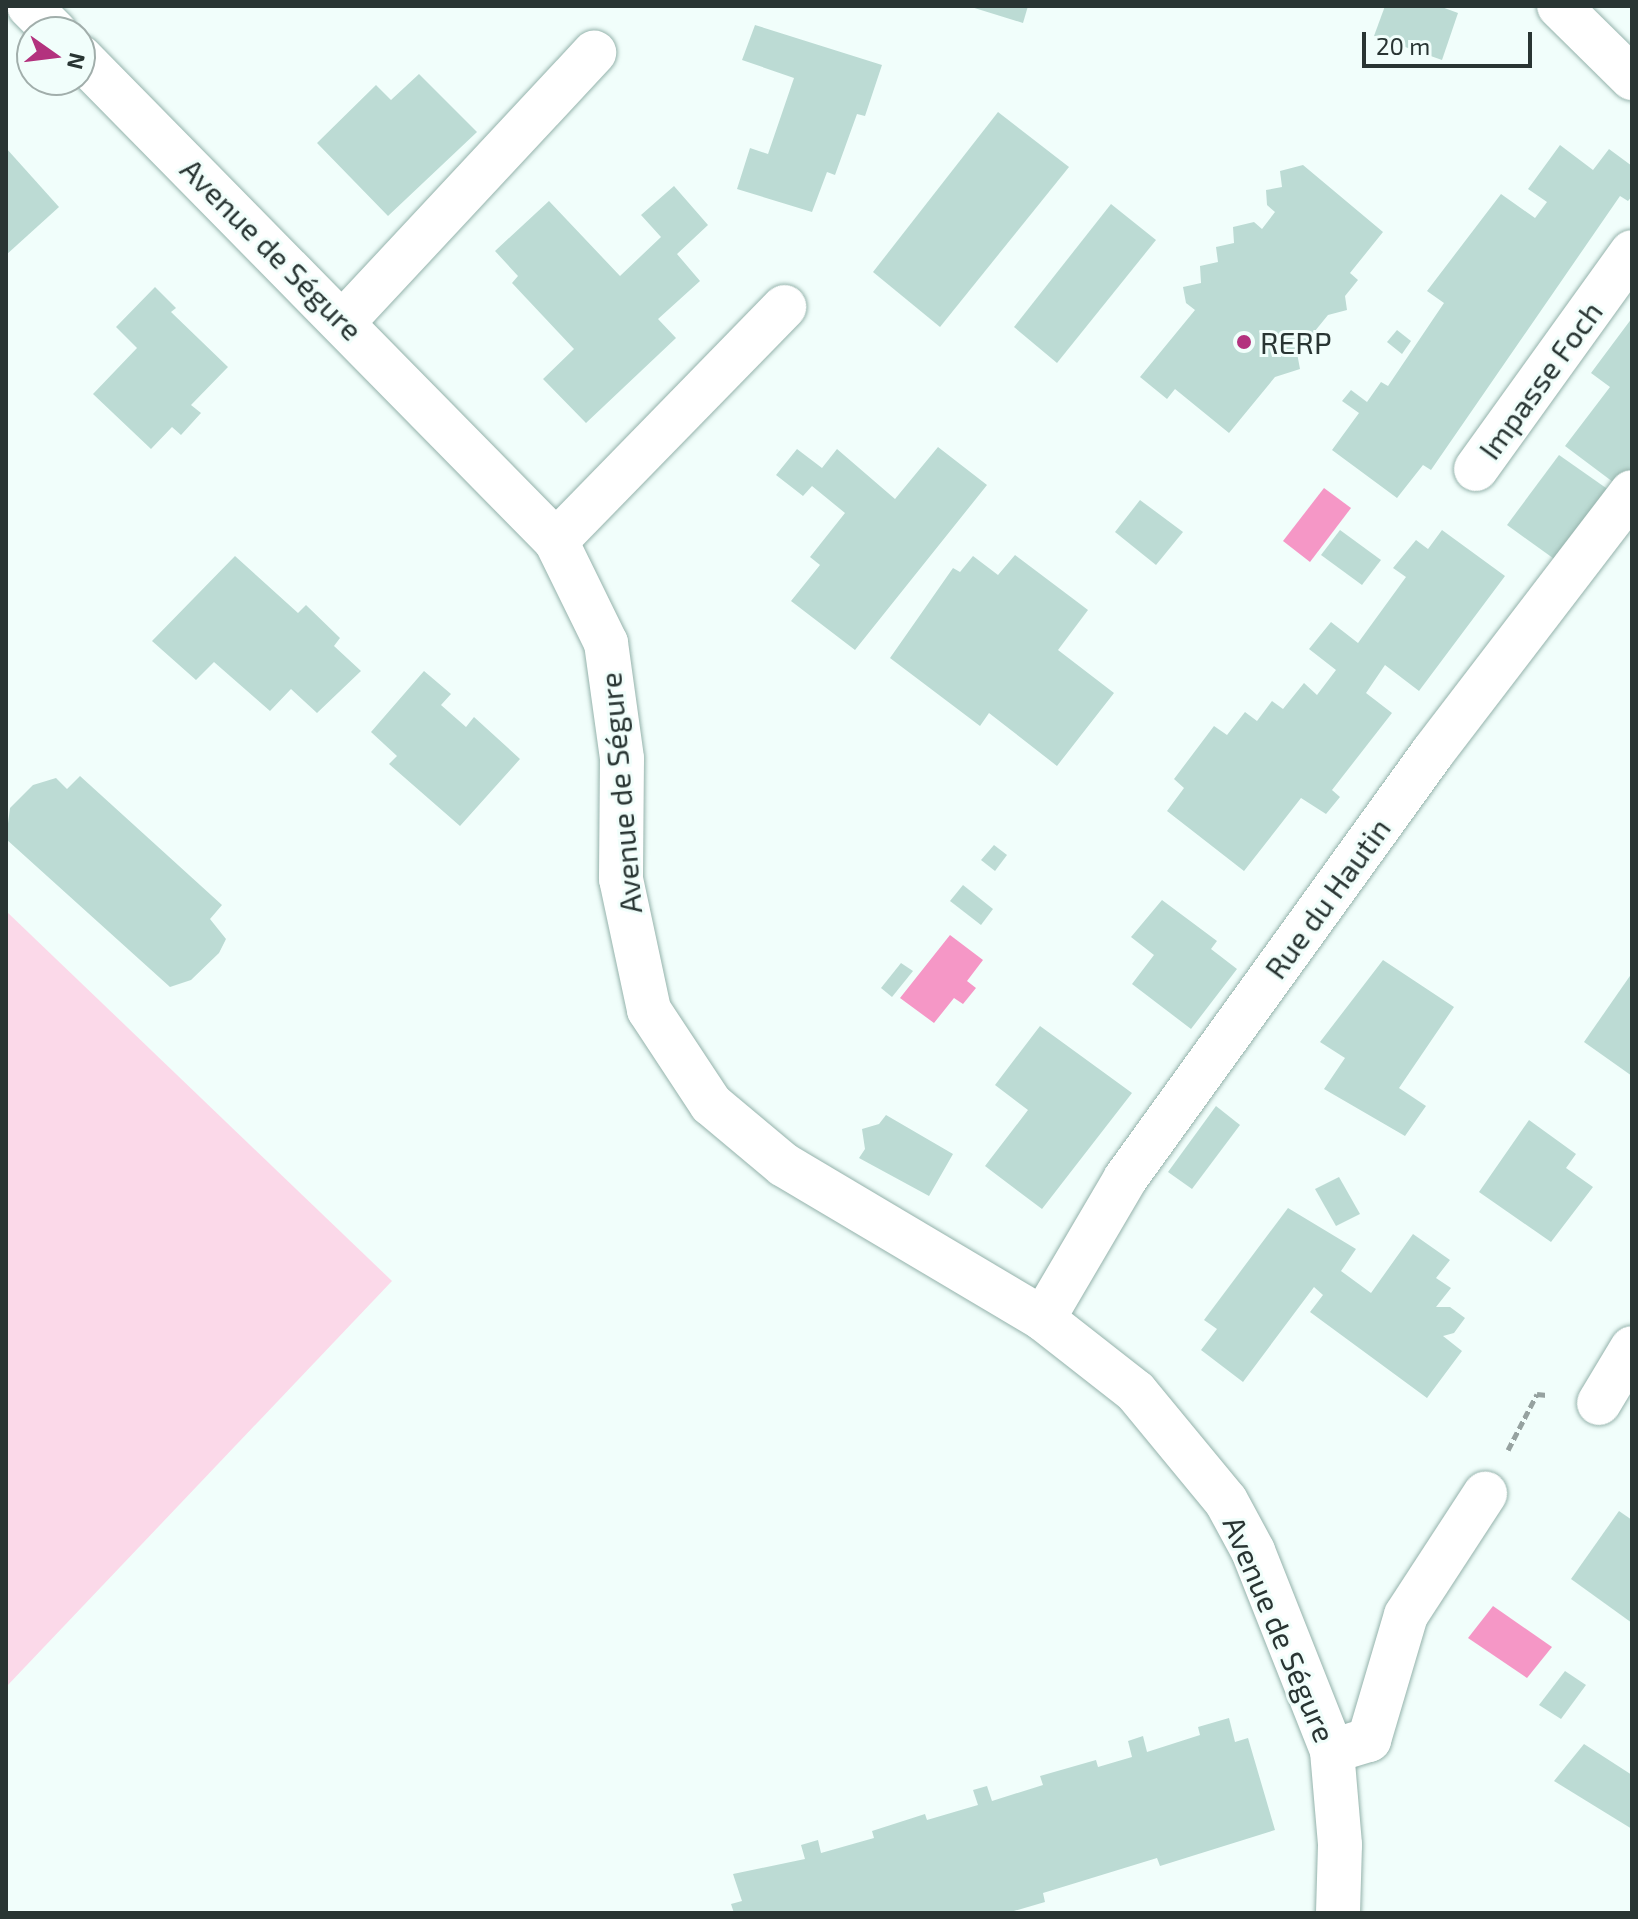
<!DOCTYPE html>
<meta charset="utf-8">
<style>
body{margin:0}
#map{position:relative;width:1638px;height:1919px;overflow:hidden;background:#f1fefb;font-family:"Exo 2",sans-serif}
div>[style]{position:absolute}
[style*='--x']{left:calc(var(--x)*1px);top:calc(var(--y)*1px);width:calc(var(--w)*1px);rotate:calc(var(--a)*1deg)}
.green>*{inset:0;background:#fbd9e9}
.water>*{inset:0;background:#f597c6}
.building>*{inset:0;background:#bcdbd4}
.path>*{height:5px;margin-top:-2.5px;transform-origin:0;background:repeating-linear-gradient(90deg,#96a2a0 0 8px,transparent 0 12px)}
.roads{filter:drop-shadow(0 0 2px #94b2ab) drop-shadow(0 0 2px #94b2ab)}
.minor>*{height:44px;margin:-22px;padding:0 22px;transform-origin:22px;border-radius:22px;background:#fff}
.dots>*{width:22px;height:22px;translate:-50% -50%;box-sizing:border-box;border:4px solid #f1fefb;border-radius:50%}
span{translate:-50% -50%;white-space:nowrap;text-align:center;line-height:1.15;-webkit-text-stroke:6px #f1fefb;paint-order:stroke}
.street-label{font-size:30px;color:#293533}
.poi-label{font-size:30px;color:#293533}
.left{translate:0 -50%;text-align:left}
.frame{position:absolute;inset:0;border:8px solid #293533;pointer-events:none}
.north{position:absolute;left:16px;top:16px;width:80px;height:80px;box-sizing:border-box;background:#f1fefb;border:2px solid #a1aeab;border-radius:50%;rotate:104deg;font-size:22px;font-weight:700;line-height:32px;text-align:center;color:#293533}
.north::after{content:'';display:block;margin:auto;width:28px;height:36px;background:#b3327e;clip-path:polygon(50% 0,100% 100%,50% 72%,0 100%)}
.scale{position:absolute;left:1362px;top:32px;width:170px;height:36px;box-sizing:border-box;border:4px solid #293533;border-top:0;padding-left:10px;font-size:24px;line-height:28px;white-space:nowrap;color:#293533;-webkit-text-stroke:6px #f1fefb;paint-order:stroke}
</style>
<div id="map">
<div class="green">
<i style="clip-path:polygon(6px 911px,392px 1281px,6px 1687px)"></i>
</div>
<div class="water">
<i style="clip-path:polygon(1324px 488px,1351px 508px,1310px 562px,1283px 541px)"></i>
<i style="clip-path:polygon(950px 935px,983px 960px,967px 981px,976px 988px,963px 1004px,954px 998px,934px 1023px,900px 998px)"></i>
<i style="clip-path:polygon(1493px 1606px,1552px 1647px,1527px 1678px,1468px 1638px)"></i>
</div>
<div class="building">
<i style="clip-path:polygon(968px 6px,1028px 6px,1023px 23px)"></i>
<i style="clip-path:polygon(1385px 6px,1439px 6px,1458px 13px,1442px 60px,1374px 36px)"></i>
<i style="clip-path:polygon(755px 25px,882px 65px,865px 116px,857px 114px,835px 175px,827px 172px,812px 212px,737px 189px,750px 148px,768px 154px,794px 78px,742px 60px)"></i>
<i style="clip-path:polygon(419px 74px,477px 132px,388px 216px,317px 143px,376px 85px,391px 100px)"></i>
<i style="clip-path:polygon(998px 112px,1069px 167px,940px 327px,873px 272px)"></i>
<i style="clip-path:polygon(1560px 145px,1593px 170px,1609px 149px,1632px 166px,1632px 196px,1628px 201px,1620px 196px,1431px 470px,1423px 465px,1397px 498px,1332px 450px,1359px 413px,1342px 401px,1351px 390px,1367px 402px,1381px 382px,1388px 386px,1444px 303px,1427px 291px,1501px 194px,1535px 218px,1547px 202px,1528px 189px)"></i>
<i style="clip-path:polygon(6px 148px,59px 207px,6px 255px)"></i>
<i style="clip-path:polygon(1303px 165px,1383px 232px,1350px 273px,1358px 280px,1345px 296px,1347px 310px,1328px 315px,1297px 353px,1300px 369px,1275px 377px,1229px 433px,1175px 389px,1167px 399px,1140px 377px,1195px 310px,1186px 303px,1183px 287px,1201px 283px,1200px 266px,1218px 262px,1216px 247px,1234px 243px,1233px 227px,1254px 222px,1262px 229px,1275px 212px,1267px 205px,1266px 190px,1282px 187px,1280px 171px)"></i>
<i style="clip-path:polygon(674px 186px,708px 225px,677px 254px,700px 281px,658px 319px,676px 338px,586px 423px,543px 379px,574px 349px,512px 283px,518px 276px,495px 251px,549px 201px,620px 276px,661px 237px,641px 215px)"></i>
<i style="clip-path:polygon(1111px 204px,1156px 240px,1057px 363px,1014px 327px)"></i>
<i style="clip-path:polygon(155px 287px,176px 308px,171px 312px,228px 367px,191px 405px,201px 413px,181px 435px,172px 427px,151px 449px,93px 394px,137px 348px,116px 327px)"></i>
<i style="clip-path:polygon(1632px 318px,1632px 473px,1621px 488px,1565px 446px,1610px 387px,1591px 373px)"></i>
<i style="clip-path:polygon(1397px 330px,1411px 341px,1402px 354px,1387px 342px)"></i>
<i style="clip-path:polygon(938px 447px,987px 485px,855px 650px,791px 601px,820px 565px,810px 557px,845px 513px,812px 486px,803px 496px,776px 475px,797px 449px,822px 468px,837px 449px,895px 499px)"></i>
<i style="clip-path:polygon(1559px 455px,1616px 495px,1564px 566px,1507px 525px)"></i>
<i style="clip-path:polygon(1140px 500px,1183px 532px,1156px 565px,1115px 532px)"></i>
<i style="clip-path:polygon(1340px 530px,1381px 560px,1362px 585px,1321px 555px)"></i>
<i style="clip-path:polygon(1442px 530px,1505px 576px,1419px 691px,1385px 665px,1366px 693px,1392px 713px,1332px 790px,1340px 797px,1326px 814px,1301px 798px,1244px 871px,1167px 811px,1184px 788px,1174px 779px,1214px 726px,1227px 735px,1245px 712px,1257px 721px,1272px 701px,1283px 709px,1304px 683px,1317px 695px,1336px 670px,1309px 649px,1331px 622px,1358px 643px,1406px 577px,1393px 568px,1416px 540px,1428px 549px)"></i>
<i style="clip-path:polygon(1015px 555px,1088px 610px,1058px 650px,1114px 693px,1057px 766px,989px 713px,980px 726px,890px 658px,953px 568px,960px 572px,973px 556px,998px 575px)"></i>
<i style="clip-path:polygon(235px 556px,298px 613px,306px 605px,340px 638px,334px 646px,361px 671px,317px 713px,291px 689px,270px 711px,214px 662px,196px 680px,152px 641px)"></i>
<i style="clip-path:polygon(424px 671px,451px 694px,441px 705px,466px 727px,474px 717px,520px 759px,460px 826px,389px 764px,397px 756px,371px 732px)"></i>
<i style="clip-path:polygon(80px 776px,222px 905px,210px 919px,226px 939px,219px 953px,191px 980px,170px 987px,6px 839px,10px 808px,33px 785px,56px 778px,67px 789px)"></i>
<i style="clip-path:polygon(994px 845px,1007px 855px,995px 871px,981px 860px)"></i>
<i style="clip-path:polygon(963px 885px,993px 909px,981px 925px,950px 901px)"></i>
<i style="clip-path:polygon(1162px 900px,1217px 941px,1211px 949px,1237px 969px,1191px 1029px,1132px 984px,1154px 955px,1131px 937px)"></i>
<i style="clip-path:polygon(1383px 960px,1454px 1007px,1399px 1088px,1426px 1106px,1405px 1136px,1324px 1089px,1345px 1058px,1320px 1042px)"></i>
<i style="clip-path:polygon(901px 963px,913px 971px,892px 997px,881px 988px)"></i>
<i style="clip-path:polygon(1632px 973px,1632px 1076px,1584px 1042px)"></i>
<i style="clip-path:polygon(1040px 1026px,1132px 1093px,1042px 1209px,985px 1166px,1028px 1110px,995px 1085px)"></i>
<i style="clip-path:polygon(1216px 1106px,1240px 1125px,1192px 1189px,1168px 1172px)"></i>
<i style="clip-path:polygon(886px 1115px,953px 1154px,929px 1196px,859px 1158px,865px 1149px,862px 1129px,879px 1124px)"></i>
<i style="clip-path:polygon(1529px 1120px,1576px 1154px,1566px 1168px,1593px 1187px,1551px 1242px,1479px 1192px)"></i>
<i style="clip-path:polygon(1339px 1177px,1360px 1214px,1336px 1226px,1315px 1189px)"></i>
<i style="clip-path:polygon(1288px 1208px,1356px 1249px,1341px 1271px,1371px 1293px,1413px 1234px,1450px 1260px,1436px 1278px,1451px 1288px,1436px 1307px,1450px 1307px,1465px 1318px,1454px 1333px,1443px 1336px,1462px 1351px,1427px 1398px,1310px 1312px,1323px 1295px,1314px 1287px,1243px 1382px,1201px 1350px,1217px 1329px,1204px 1320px)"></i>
<i style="clip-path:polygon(1619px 1511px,1632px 1520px,1632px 1623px,1571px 1579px)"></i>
<i style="clip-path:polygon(1565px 1671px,1586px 1685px,1561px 1719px,1539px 1705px)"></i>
<i style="clip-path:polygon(1229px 1718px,1235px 1742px,1248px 1738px,1275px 1830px,1160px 1866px,1157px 1858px,1043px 1893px,1045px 1902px,1007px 1913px,734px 1913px,731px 1904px,742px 1901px,733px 1874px,805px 1859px,801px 1845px,818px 1840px,821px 1853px,874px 1838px,872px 1831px,925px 1814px,927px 1820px,978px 1805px,973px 1790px,987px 1786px,992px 1801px,1043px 1785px,1040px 1776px,1096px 1760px,1098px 1767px,1132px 1757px,1128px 1741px,1143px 1736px,1147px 1752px,1200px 1735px,1198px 1727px)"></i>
<i style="clip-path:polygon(1584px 1744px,1632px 1775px,1632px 1829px,1554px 1781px)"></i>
</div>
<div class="path">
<i style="--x:1508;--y:1450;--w:63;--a:-62.6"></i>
<i style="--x:1537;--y:1394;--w:10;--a:6"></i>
</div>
<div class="roads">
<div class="minor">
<i style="--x:29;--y:6;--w:37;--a:45"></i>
<i style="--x:1559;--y:6;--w:103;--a:44.6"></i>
<i style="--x:80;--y:57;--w:679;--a:45.48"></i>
<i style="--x:556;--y:541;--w:114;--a:63.9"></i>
<i style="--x:606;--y:643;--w:117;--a:82.1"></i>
<i style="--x:622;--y:759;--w:120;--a:90.5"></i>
<i style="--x:621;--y:879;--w:134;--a:77.9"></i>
<i style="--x:649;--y:1010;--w:113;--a:56.6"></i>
<i style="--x:711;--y:1104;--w:95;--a:39.9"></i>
<i style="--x:784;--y:1165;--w:301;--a:30.7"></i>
<i style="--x:1043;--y:1319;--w:118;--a:38.1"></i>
<i style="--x:1136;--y:1392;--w:141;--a:50.5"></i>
<i style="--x:1226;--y:1501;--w:57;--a:61.6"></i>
<i style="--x:1253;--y:1551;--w:215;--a:68.4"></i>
<i style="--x:1332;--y:1751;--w:94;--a:85.1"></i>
<i style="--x:1340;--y:1845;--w:68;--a:91.7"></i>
<i style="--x:344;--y:321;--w:367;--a:-47"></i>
<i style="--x:1476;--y:469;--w:267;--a:-54.3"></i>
<i style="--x:556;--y:541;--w:327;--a:-45.7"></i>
<i style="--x:1043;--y:1319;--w:162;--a:-59.6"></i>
<i style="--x:1125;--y:1179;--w:526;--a:-54.2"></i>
<i style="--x:1433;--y:752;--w:327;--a:-52.6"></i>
<i style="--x:1599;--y:1403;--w:64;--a:-59"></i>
<i style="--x:1332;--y:1751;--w:39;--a:-17"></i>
<i style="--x:1369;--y:1740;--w:130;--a:-73.5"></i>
<i style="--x:1406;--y:1615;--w:145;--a:-56.9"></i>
</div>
</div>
<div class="dots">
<i style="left:1244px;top:342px;background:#b3327e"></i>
</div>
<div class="street-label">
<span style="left:272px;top:249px;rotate:45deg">Avenue de Ségure</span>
<span style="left:1540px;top:380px;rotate:-54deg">Impasse Foch</span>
<span style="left:620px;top:793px;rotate:-95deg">Avenue de Ségure</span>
<span style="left:1327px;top:898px;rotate:-54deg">Rue du Hautin</span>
<span style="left:1280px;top:1629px;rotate:67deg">Avenue de Ségure</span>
</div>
<div class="poi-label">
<span class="left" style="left:1260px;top:342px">RERP</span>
</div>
<div class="frame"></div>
<div class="north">N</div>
<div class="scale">20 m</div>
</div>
